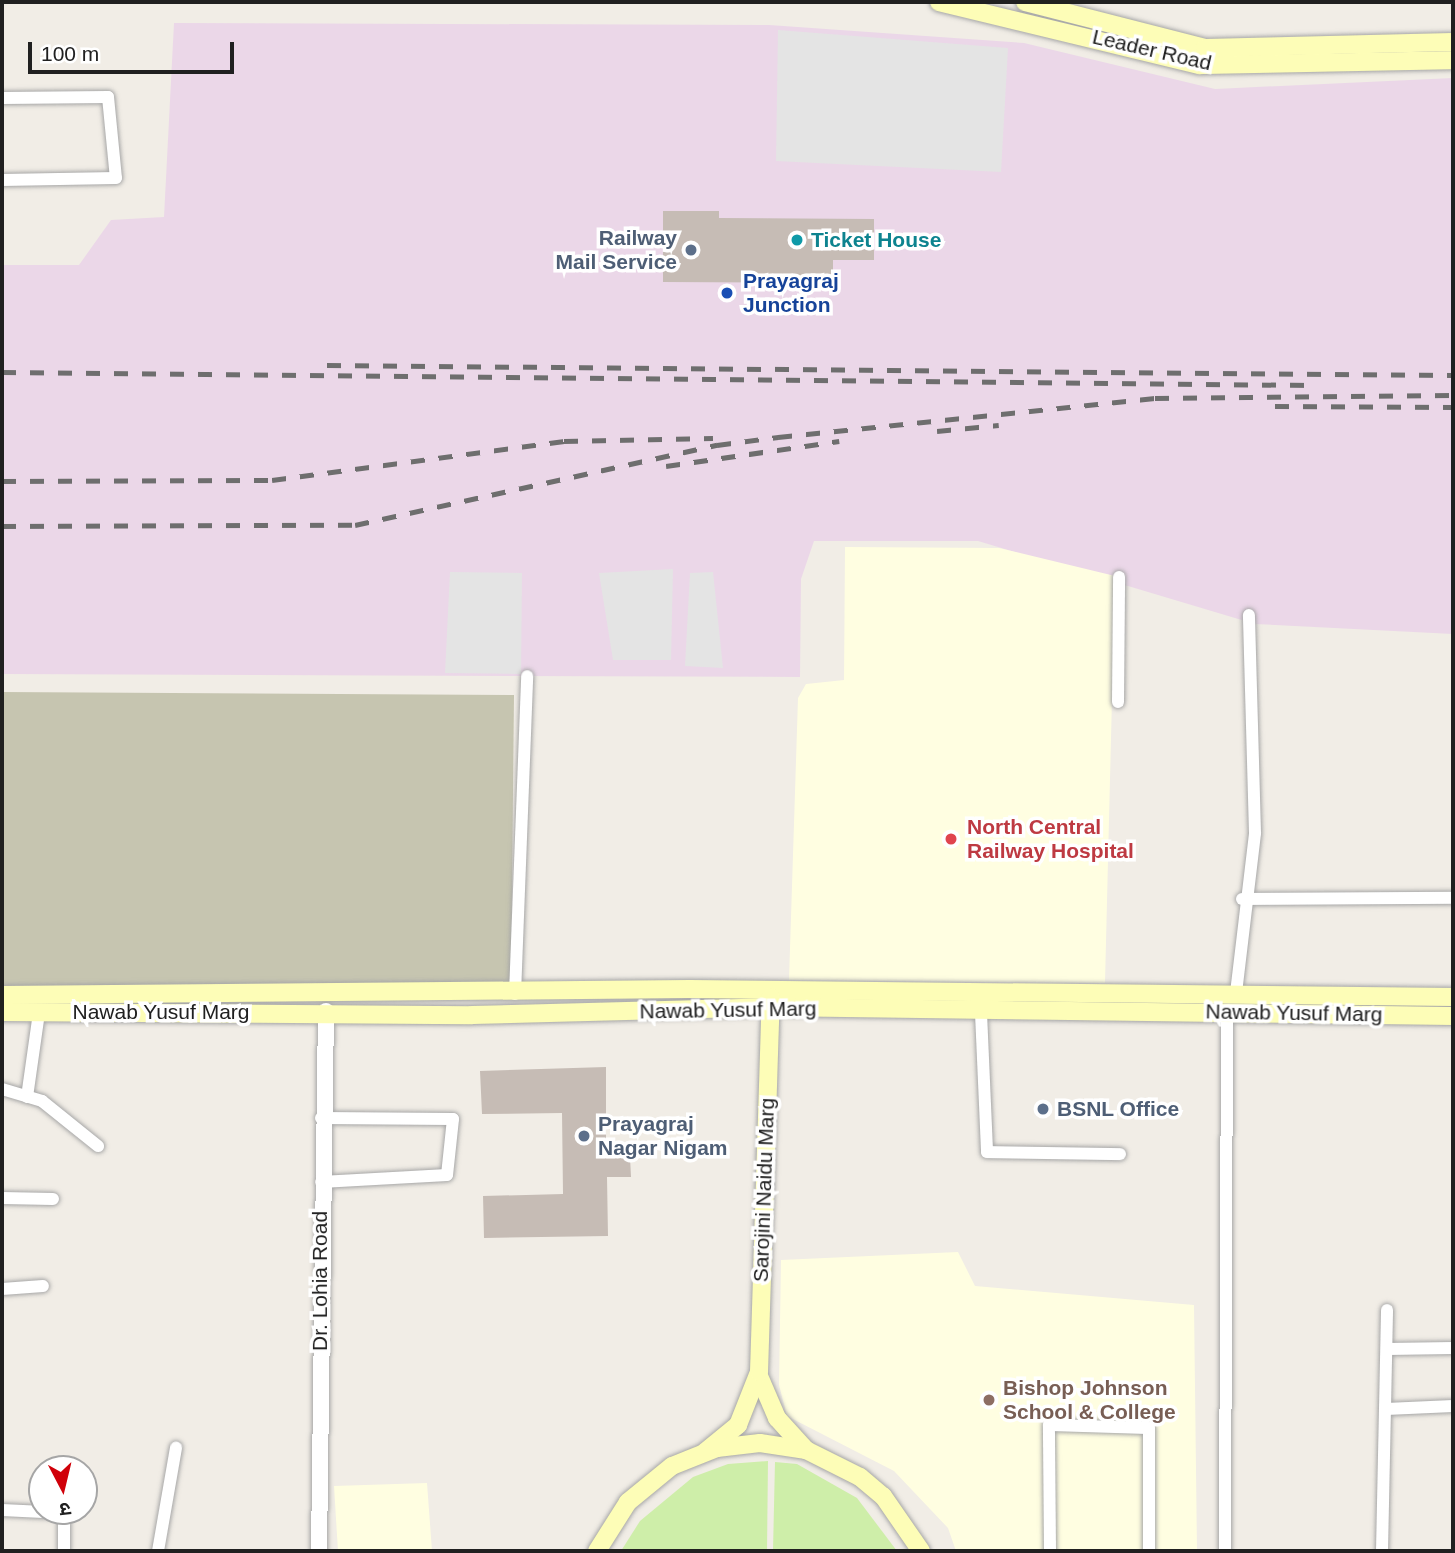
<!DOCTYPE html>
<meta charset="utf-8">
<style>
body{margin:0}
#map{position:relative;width:1455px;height:1553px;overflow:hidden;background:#f1ede6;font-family:Helvetica,"Noto Sans Devanagari",sans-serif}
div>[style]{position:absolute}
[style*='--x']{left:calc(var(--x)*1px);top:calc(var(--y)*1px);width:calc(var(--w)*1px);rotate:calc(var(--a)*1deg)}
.industrial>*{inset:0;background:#ebd7e8}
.education>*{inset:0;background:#fffee1}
.construction>*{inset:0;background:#c6c5b0}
.grass>*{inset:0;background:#ceeea9}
.parking>*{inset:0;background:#e4e4e4}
.building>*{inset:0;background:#c6bcb5}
.roads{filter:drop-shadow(0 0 2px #a7a7a7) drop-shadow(0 0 2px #a7a7a7)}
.minor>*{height:12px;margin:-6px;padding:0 6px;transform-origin:6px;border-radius:6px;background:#fff}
.tertiary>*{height:16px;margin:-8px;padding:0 8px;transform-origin:8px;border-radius:8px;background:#fff}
.secondary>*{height:18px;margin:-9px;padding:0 9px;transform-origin:9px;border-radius:9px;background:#fdfdb7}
.rail>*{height:4.5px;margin-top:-2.25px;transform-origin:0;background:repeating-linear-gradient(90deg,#6e6e6e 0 14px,transparent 0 28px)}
.dots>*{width:19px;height:19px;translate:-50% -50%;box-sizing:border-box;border:4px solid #fff;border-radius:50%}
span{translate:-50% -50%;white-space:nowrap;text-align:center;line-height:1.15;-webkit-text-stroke:7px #fff;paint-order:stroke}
.street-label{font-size:21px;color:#202020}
.service-label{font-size:21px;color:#4e5e75;font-weight:700}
.right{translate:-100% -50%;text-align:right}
.left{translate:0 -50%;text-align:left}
.culture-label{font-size:21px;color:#0d838f;font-weight:700}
.transit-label{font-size:21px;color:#164399;font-weight:700}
.health-label{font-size:21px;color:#be3a42;font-weight:700}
.education-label{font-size:21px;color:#785e54;font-weight:700}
.frame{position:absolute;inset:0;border:4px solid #202020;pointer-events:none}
.north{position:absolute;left:28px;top:1455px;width:70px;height:70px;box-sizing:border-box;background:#fff;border:2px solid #a6a6a6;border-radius:50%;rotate:173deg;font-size:19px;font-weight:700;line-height:28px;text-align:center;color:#202020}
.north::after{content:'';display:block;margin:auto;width:24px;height:32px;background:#d00009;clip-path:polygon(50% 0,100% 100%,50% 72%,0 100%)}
.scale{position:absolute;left:28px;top:42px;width:206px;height:32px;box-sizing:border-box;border:4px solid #202020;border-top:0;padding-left:9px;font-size:21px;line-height:24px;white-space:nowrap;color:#202020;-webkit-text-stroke:5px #fff;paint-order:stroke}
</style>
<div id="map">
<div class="industrial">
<i style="clip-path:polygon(174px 23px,769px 25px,1024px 43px,1215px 89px,1453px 78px,1453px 634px,1255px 624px,978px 541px,814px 541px,801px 579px,800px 677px,2px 674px,2px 265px,79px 265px,111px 220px,164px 217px)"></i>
</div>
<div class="education">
<i style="clip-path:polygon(845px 547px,999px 548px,1115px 576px,1105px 983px,789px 980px,798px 698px,806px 684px,844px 680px)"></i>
<i style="clip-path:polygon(958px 1252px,975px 1286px,1194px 1305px,1197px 1551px,956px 1551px,948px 1528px,894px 1471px,787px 1416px,779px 1385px,781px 1260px)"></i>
<i style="clip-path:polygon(427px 1483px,432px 1551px,338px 1551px,334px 1486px)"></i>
</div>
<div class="construction">
<i style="clip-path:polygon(2px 692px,514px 695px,511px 992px,2px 989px)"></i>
</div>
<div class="grass">
<i style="clip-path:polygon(768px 1461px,767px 1551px,621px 1551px,640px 1521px,693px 1477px,728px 1464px)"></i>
<i style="clip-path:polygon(775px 1462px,797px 1464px,857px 1498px,897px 1551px,773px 1551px)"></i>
</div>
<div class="parking">
<i style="clip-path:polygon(778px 30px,1008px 48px,1001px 172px,776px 161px)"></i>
<i style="clip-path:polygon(673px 569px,671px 660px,613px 660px,599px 573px)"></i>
<i style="clip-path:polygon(450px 572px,522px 573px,521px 674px,445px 673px)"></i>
<i style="clip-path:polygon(713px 572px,723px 668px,685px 666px,690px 573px)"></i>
</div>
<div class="building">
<i style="clip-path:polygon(663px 211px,719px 211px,719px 218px,874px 219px,874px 260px,833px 260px,833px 283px,663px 282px)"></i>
<i style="clip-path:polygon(606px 1067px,606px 1158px,630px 1157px,631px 1177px,607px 1177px,608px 1236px,484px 1238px,483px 1196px,563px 1194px,562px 1113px,482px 1114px,480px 1071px)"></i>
</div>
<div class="roads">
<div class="minor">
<i style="--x:2;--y:98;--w:106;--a:-0.5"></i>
<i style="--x:108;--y:97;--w:81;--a:84.4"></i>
<i style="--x:116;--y:178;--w:114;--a:179"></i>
<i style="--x:1118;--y:702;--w:125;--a:-89.5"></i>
<i style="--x:1242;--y:899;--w:211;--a:-0.3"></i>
<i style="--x:1236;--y:993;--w:161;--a:-83.2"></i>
<i style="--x:1255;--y:833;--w:218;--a:-91.6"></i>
<i style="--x:515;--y:994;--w:318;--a:-87.8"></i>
<i style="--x:981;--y:1013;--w:139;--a:87.5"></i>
<i style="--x:987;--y:1152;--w:133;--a:0.9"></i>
<i style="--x:2;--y:1089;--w:42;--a:16.7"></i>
<i style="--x:42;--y:1101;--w:72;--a:38.8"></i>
<i style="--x:27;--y:1097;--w:85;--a:-81.9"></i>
<i style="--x:321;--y:1118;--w:132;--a:0.4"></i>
<i style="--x:453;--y:1119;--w:56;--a:96.1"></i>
<i style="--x:447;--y:1175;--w:126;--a:176.8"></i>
<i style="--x:2;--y:1198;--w:51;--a:1.1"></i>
<i style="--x:2;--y:1289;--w:41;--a:-4.2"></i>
<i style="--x:1387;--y:1349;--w:66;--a:-0.9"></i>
<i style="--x:1386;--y:1409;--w:67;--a:-2.6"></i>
<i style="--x:2;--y:1510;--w:62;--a:2.8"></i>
<i style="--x:64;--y:1513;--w:38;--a:90"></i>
<i style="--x:158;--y:1551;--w:105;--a:-80.1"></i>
<i style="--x:1050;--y:1551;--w:126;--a:-90.5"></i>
<i style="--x:1049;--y:1425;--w:100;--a:1.7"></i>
<i style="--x:1149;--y:1428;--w:123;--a:90"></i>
<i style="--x:1225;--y:1551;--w:538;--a:-89.79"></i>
<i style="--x:1382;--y:1551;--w:241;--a:-88.8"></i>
</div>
<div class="tertiary">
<i style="--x:319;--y:1551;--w:540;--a:-89.26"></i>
</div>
<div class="secondary">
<i style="--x:939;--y:2;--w:268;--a:13.6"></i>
<i style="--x:1200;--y:65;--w:253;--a:-1.1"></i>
<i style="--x:1025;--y:2;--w:186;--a:14.3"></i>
<i style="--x:1205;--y:48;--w:248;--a:-1.4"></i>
<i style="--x:2;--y:995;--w:688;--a:-0.5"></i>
<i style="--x:690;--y:989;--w:763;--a:0.6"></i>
<i style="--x:2;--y:1012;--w:470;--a:0.4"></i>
<i style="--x:472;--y:1015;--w:298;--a:-1.5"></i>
<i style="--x:770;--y:1007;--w:683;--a:0.75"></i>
<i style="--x:759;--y:1376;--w:46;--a:66.8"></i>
<i style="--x:777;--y:1418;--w:43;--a:47.8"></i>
<i style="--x:705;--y:1452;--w:43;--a:-39.3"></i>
<i style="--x:738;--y:1425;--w:57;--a:-68.4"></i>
<i style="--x:759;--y:1372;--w:375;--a:-88.2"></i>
<i style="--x:597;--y:1551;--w:58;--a:-57.7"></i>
<i style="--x:628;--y:1502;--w:57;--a:-39.3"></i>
<i style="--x:672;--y:1466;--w:48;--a:-21.8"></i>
<i style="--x:717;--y:1448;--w:43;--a:-6.6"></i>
<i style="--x:760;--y:1443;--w:47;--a:8.7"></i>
<i style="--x:806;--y:1450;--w:60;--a:26.6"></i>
<i style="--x:860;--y:1477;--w:30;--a:40"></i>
<i style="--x:883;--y:1496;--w:67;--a:55.4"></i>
</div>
</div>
<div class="rail">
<i style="--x:327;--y:365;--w:1126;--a:0.51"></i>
<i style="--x:2;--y:372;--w:1311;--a:0.57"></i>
<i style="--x:1275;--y:406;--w:178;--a:0.3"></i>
<i style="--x:937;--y:431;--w:62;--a:-5.5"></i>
<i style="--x:666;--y:466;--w:175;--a:-8.2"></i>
<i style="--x:2;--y:481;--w:270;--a:-0.2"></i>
<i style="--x:272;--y:480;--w:295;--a:-7.6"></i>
<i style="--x:564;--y:441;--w:149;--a:-1.2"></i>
<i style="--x:2;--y:526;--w:353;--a:-0.2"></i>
<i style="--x:355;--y:525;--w:371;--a:-12.5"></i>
<i style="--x:717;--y:445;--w:62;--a:-7.5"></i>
<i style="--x:778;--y:437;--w:379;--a:-5.9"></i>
<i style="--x:1155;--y:398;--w:298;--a:-0.6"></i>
</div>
<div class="dots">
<i style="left:797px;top:240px;background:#0f9aa8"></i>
<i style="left:691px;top:250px;background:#5c6f8a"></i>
<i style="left:727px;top:293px;background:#1a4fb4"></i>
<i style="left:951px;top:839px;background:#e0444e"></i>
<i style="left:1043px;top:1109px;background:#5c6f8a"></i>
<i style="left:584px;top:1136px;background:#5c6f8a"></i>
<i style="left:989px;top:1400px;background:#8d6e63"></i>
</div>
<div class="street-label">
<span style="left:1152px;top:50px;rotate:13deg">Leader Road</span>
<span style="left:728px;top:1010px;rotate:-1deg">Nawab Yusuf Marg</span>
<span style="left:161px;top:1012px">Nawab Yusuf Marg</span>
<span style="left:1294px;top:1013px;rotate:1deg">Nawab Yusuf Marg</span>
<span style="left:764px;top:1190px;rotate:-88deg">Sarojini Naidu Marg</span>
<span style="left:320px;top:1281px;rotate:-90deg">Dr. Lohia Road</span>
</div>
<div class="service-label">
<span class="right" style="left:677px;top:250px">Railway<br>Mail Service</span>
<span class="left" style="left:1057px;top:1109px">BSNL Office</span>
<span class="left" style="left:598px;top:1136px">Prayagraj<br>Nagar Nigam</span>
</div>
<div class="culture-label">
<span class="left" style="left:811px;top:240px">Ticket House</span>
</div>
<div class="transit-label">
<span class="left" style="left:743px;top:293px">Prayagraj<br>Junction</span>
</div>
<div class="health-label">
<span class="left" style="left:967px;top:839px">North Central<br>Railway Hospital</span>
</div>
<div class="education-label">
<span class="left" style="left:1003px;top:1400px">Bishop Johnson<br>School &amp; College</span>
</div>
<div class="frame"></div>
<div class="north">उ</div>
<div class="scale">100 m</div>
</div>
